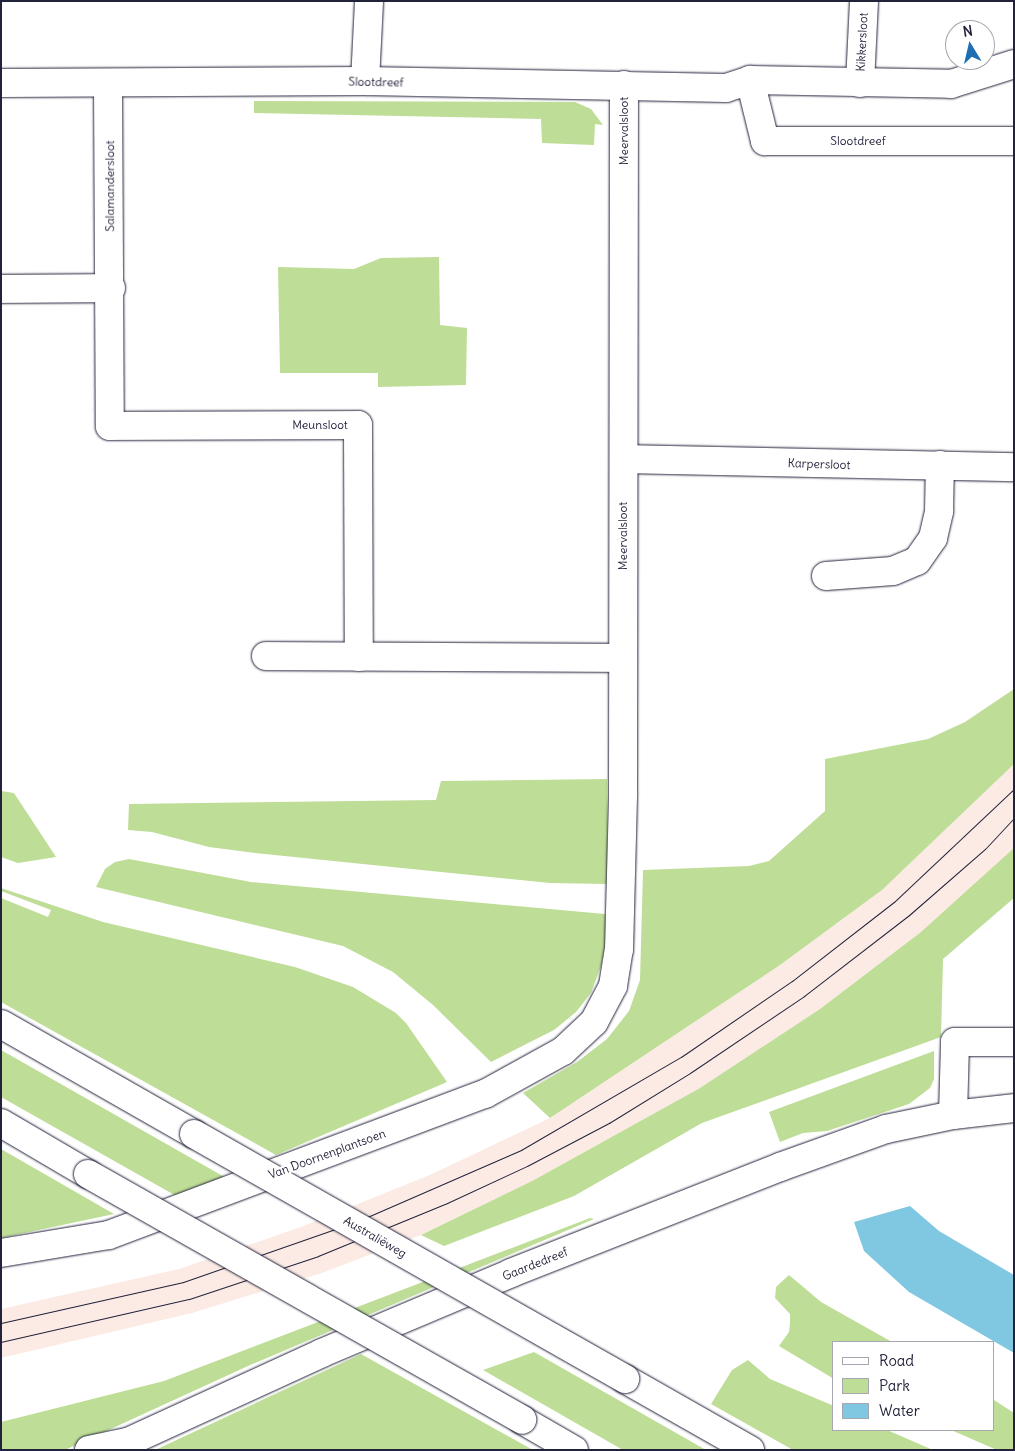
<!DOCTYPE html>
<meta charset="utf-8">
<style>
body{margin:0}
#map{position:relative;width:1015px;height:1451px;overflow:hidden;background:#fff;font-family:Delius,sans-serif}
div>[style]{position:absolute}
[style*='--x']{left:calc(var(--x)*1px);top:calc(var(--y)*1px);width:calc(var(--w)*1px);rotate:calc(var(--a)*1deg)}
.built>*{inset:0;background:#fbebe4}
.green>*{inset:0;background:#bedd96}
.water>*{inset:0;background:#80c8e1}
.roads{filter:drop-shadow(0 0 1px #22223b) drop-shadow(0 0 1px #22223b)}
.minor>*{height:28px;margin:-14px;padding:0 14px;transform-origin:14px;border-radius:14px;background:#fff}
.major>*{height:28px;margin:-14px;padding:0 14px;transform-origin:14px;border-radius:14px;background:#fff}
.tram>*{height:1px;margin:-0.5px;padding:0 0.5px;transform-origin:0.5px;border-radius:0.5px;background:#22223b}
.bridges{filter:drop-shadow(0 0 1px #22223b) drop-shadow(0 0 1px #22223b)}
.major-bridge>*{height:28px;margin:-14px;padding:0 14px;transform-origin:14px;border-radius:14px;background:#fff}
span{translate:-50% -50%;white-space:nowrap;text-align:center;line-height:1.15;-webkit-text-stroke:4.5px #fff;paint-order:stroke}
.street-label{font-size:12px;color:#22223b}
.frame{position:absolute;inset:0;border:2px solid #22223b;pointer-events:none}
.legend{position:absolute;left:832px;top:1341px;width:162px;height:90px;box-sizing:border-box;background:#fff;border:1px solid #a7a7b1;margin:0;padding:6px 9px;list-style:none;font-size:15px;color:#22223b}
.legend li{display:flex;align-items:center;gap:10px;height:25px}
.legend b{width:25px;border:1px solid #a7a7b1}
.north{position:absolute;left:945px;top:20px;width:50px;height:50px;box-sizing:border-box;background:#fff;border:1px solid #a7a7b1;border-radius:50%;rotate:351deg;font-size:14px;font-weight:700;line-height:20px;text-align:center;color:#22223b}
.north::after{content:'';display:block;margin:auto;width:18px;height:22px;background:#1f6fb2;clip-path:polygon(50% 0,100% 100%,50% 72%,0 100%)}
</style>
<div id="map">
<div class="built">
<i style="clip-path:polygon(1014px 764px,1014px 848px,998px 865px,921px 932px,820px 1009px,700px 1088px,534px 1180px,421px 1235px,322px 1273px,192px 1313px,1px 1358px,1px 1309px,179px 1269px,301px 1227px,432px 1174px,550px 1118px,780px 965px,882px 890px)"></i>
</div>
<div class="green">
<i style="clip-path:polygon(254px 101px,575px 102px,591px 109px,603px 125px,595px 124px,594px 145px,542px 143px,541px 119px,254px 113px)"></i>
<i style="clip-path:polygon(439px 257px,440px 325px,467px 328px,466px 385px,378px 387px,378px 373px,280px 373px,278px 267px,354px 269px,381px 258px)"></i>
<i style="clip-path:polygon(1014px 689px,1014px 764px,882px 890px,780px 965px,550px 1118px,523px 1093px,577px 1062px,607px 1039px,629px 1011px,640px 980px,643px 870px,749px 866px,769px 861px,825px 811px,825px 759px,928px 739px,965px 722px)"></i>
<i style="clip-path:polygon(607px 779px,608px 884px,550px 883px,255px 853px,209px 847px,152px 832px,128px 830px,129px 804px,436px 800px,441px 781px)"></i>
<i style="clip-path:polygon(1px 791px,14px 793px,56px 857px,18px 863px,1px 857px)"></i>
<i style="clip-path:polygon(1014px 848px,1014px 898px,943px 959px,941px 1037px,702px 1123px,574px 1196px,444px 1246px,421px 1235px,534px 1180px,700px 1088px,820px 1009px,921px 932px)"></i>
<i style="clip-path:polygon(129px 859px,251px 882px,605px 914px,607px 936px,601px 966px,591px 993px,576px 1012px,554px 1030px,491px 1062px,433px 1005px,393px 972px,343px 946px,96px 887px,105px 869px,115px 862px)"></i>
<i style="clip-path:polygon(1px 888px,103px 922px,295px 967px,353px 987px,396px 1013px,406px 1023px,447px 1082px,276px 1155px,1px 1002px,1px 898px,48px 917px,51px 910px,1px 891px)"></i>
<i style="clip-path:polygon(1px 1050px,228px 1179px,178px 1197px,1px 1097px)"></i>
<i style="clip-path:polygon(934px 1051px,934px 1079px,930px 1088px,909px 1104px,827px 1131px,803px 1133px,780px 1142px,769px 1112px)"></i>
<i style="clip-path:polygon(1px 1149px,114px 1214px,1px 1238px)"></i>
<i style="clip-path:polygon(590px 1218px,594px 1219px,248px 1366px,65px 1450px,1px 1450px,1px 1422px,164px 1381px)"></i>
<i style="clip-path:polygon(789px 1275px,821px 1302px,892px 1342px,834px 1342px,834px 1379px,779px 1346px,789px 1332px,790px 1323px,790px 1314px,775px 1298px,776px 1287px)"></i>
<i style="clip-path:polygon(534px 1352px,706px 1450px,623px 1450px,483px 1370px)"></i>
<i style="clip-path:polygon(361px 1354px,533px 1450px,155px 1450px)"></i>
<i style="clip-path:polygon(748px 1360px,770px 1379px,834px 1406px,834px 1430px,887px 1430px,933px 1450px,793px 1450px,711px 1404px,732px 1370px)"></i>
<i style="clip-path:polygon(994px 1400px,1014px 1413px,1014px 1450px,997px 1450px,951px 1430px,994px 1430px)"></i>
</div>
<div class="water">
<i style="clip-path:polygon(910px 1206px,939px 1231px,1014px 1275px,1014px 1353px,909px 1292px,864px 1251px,854px 1222px)"></i>
</div>
<div class="roads">
<div class="minor">
<i style="--x:750;--y:80;--w:63;--a:76.2"></i>
<i style="--x:765;--y:141;--w:249;--a:0"></i>
<i style="--x:365;--y:81;--w:80;--a:-87.1"></i>
<i style="--x:1;--y:83;--w:364;--a:-0.3"></i>
<i style="--x:365;--y:81;--w:361;--a:1.1"></i>
<i style="--x:726;--y:88;--w:25;--a:-18"></i>
<i style="--x:750;--y:80;--w:201;--a:1.1"></i>
<i style="--x:951;--y:84;--w:66;--a:-17.6"></i>
<i style="--x:108;--y:83;--w:343;--a:89.7"></i>
<i style="--x:110;--y:426;--w:248;--a:-0.2"></i>
<i style="--x:358;--y:425;--w:232;--a:89.8"></i>
<i style="--x:860;--y:83;--w:82;--a:-87.2"></i>
<i style="--x:1;--y:289;--w:110;--a:-0.5"></i>
<i style="--x:624;--y:459;--w:390;--a:1.2"></i>
<i style="--x:826;--y:576;--w:67;--a:-4.3"></i>
<i style="--x:893;--y:571;--w:26;--a:-23"></i>
<i style="--x:917;--y:561;--w:28;--a:-55"></i>
<i style="--x:933;--y:538;--w:28;--a:-77"></i>
<i style="--x:939;--y:511;--w:46;--a:-88.8"></i>
<i style="--x:266;--y:656;--w:357;--a:0.3"></i>
<i style="--x:953;--y:1115;--w:73;--a:-88.4"></i>
<i style="--x:955;--y:1042;--w:59;--a:0"></i>
<i style="--x:1;--y:1253;--w:109;--a:-9.5"></i>
<i style="--x:109;--y:1235;--w:402;--a:-20.6"></i>
<i style="--x:485;--y:1094;--w:89;--a:-28.9"></i>
<i style="--x:563;--y:1051;--w:42;--a:-43.1"></i>
<i style="--x:594;--y:1022;--w:41;--a:-62.2"></i>
<i style="--x:613;--y:986;--w:36;--a:-81"></i>
<i style="--x:619;--y:950;--w:157;--a:-88.5"></i>
<i style="--x:623;--y:793;--w:708;--a:-89.92"></i>
<i style="--x:89;--y:1450;--w:40;--a:-12"></i>
<i style="--x:128;--y:1442;--w:213;--a:-24.6"></i>
<i style="--x:322;--y:1353;--w:205;--a:-22.9"></i>
<i style="--x:511;--y:1273;--w:289;--a:-21.5"></i>
<i style="--x:780;--y:1167;--w:113;--a:-19.7"></i>
<i style="--x:886;--y:1129;--w:68;--a:-11.8"></i>
<i style="--x:953;--y:1115;--w:61;--a:-6.5"></i>
</div>
<div class="major">
<i style="--x:1;--y:1024;--w:222;--a:29.7"></i>
<i style="--x:1;--y:1123;--w:101;--a:30.4"></i>
<i style="--x:625;--y:1379;--w:144;--a:29.6"></i>
<i style="--x:522;--y:1420;--w:60;--a:30"></i>
</div>
</div>
<div class="tram">
<i style="--x:1;--y:1323;--w:187;--a:-12.7"></i>
<i style="--x:183;--y:1282;--w:185;--a:-19.2"></i>
<i style="--x:358;--y:1221;--w:178;--a:-23.5"></i>
<i style="--x:521;--y:1150;--w:185;--a:-30.2"></i>
<i style="--x:681;--y:1057;--w:135;--a:-34.4"></i>
<i style="--x:792;--y:981;--w:130;--a:-37.8"></i>
<i style="--x:895;--y:901;--w:163;--a:-43.3"></i>
<i style="--x:1;--y:1342;--w:193;--a:-12.9"></i>
<i style="--x:189;--y:1299;--w:136;--a:-18.4"></i>
<i style="--x:318;--y:1256;--w:137;--a:-22.3"></i>
<i style="--x:445;--y:1204;--w:90;--a:-24.9"></i>
<i style="--x:527;--y:1166;--w:93;--a:-27.7"></i>
<i style="--x:609;--y:1123;--w:95;--a:-31.7"></i>
<i style="--x:690;--y:1073;--w:138;--a:-34"></i>
<i style="--x:804;--y:996;--w:131;--a:-37.6"></i>
<i style="--x:908;--y:916;--w:103;--a:-41.1"></i>
<i style="--x:986;--y:848;--w:41;--a:-47"></i>
</div>
<div class="bridges">
<div class="major-bridge">
<i style="--x:194;--y:1134;--w:496;--a:29.6"></i>
<i style="--x:88;--y:1174;--w:499;--a:29.5"></i>
</div>
</div>
<div class="street-label">
<span style="left:862px;top:42px;rotate:-87deg">Kikkersloot</span>
<span style="left:376px;top:82px;rotate:1deg">Slootdreef</span>
<span style="left:624px;top:131px;rotate:-90deg">Meervalsloot</span>
<span style="left:858px;top:141px">Slootdreef</span>
<span style="left:110px;top:186px;rotate:-90deg">Salamandersloot</span>
<span style="left:320px;top:425px">Meunsloot</span>
<span style="left:819px;top:464px;rotate:2deg">Karpersloot</span>
<span style="left:623px;top:536px;rotate:-90deg">Meervalsloot</span>
<span style="left:327px;top:1154px;rotate:-20deg">Van Doornenplantsoen</span>
<span style="left:375px;top:1237px;rotate:30deg">Australiëweg</span>
<span style="left:535px;top:1264px;rotate:-22deg">Gaardedreef</span>
</div>
<div class="frame"></div>
<ul class="legend">
<li><b style="height:6px;background:#fff"></b>Road</li>
<li><b style="height:14px;background:#bedd96"></b>Park</li>
<li><b style="height:14px;background:#80c8e1"></b>Water</li>
</ul>
<div class="north">N</div>
</div>
